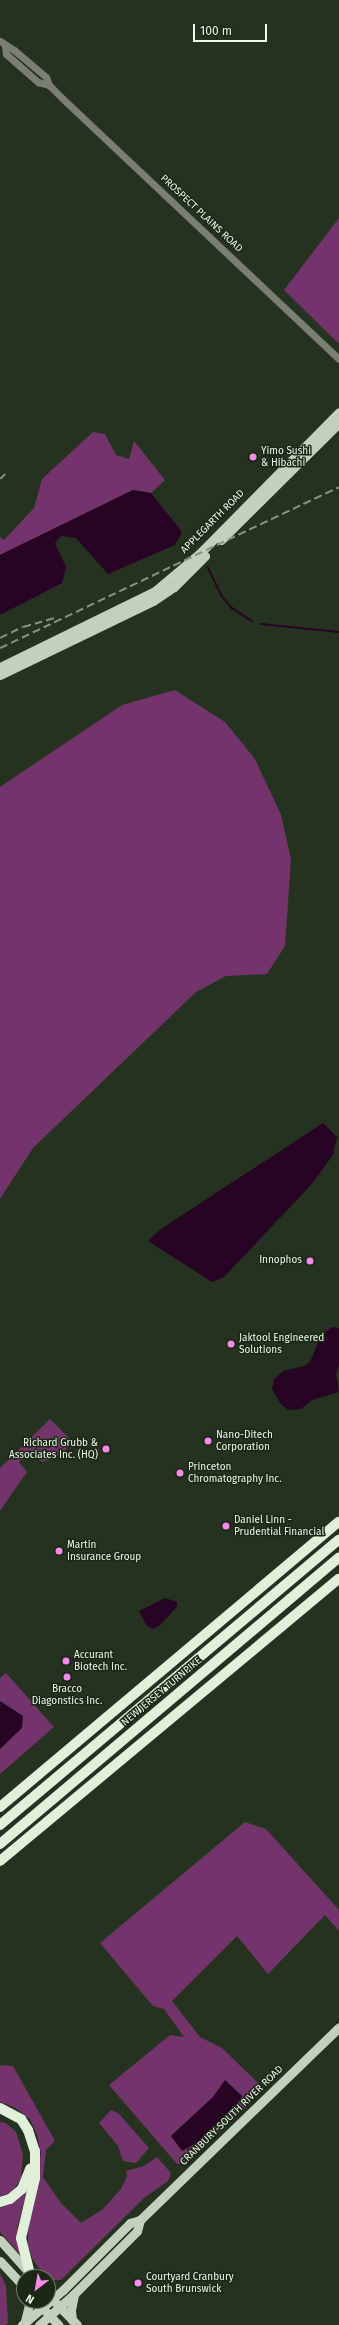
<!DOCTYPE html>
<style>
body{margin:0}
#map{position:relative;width:339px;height:2325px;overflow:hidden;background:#263220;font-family:"Fira Sans",sans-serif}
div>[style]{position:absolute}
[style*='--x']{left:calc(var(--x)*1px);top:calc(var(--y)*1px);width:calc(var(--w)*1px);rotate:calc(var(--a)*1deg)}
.green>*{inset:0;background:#72346b}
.water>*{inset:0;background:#270324}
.stream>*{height:1.5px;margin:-0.75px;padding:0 0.75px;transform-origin:0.75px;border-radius:0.75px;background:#270324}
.minor>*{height:7px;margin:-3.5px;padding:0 3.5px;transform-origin:3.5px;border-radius:3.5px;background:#787f75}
.major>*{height:9px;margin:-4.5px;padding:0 4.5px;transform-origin:4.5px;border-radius:4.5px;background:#c3d0bd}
.highway>*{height:10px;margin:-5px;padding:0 5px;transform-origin:5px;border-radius:5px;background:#e1f1d9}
.rail>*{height:1.5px;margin-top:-0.75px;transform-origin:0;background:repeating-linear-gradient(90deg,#879183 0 8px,transparent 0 12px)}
.dots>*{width:11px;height:11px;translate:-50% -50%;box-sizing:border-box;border:2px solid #1c2816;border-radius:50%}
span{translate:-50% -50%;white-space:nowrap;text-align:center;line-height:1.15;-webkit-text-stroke:3px #1c2816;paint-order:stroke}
.street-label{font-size:10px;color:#eff7ec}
.poi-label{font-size:10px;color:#eff7ec}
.left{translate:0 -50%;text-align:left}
.right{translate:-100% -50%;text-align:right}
.north{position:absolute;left:16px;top:2269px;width:40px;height:40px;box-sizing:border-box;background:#1c2816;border:1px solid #707b6c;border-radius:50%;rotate:211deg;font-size:11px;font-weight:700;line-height:16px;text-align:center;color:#eff7ec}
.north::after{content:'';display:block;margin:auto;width:14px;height:18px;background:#f888ea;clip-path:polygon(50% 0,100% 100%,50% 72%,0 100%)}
.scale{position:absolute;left:193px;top:24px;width:74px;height:18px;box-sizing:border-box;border:2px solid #eff7ec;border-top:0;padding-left:5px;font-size:12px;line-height:14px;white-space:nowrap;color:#eff7ec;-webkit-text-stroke:3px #1c2816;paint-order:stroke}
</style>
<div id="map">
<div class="green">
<i style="clip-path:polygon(339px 218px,339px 344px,284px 290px)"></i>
<i style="clip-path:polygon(93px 432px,105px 434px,116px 455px,129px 459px,134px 441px,165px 480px,151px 493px,133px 490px,0 555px,0 537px,4px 540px,34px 508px,42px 479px)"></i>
<i style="clip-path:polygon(175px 690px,225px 722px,255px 759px,281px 815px,291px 859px,285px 946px,267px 974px,226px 976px,196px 992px,33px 1148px,0 1199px,0 787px,122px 705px)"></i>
<i style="clip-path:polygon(50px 1419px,73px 1442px,60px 1456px,42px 1462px,30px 1450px,19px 1462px,27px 1472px,0 1511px,0 1468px)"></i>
<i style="clip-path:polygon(6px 1673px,54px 1727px,0 1774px,0 1678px)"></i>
<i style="clip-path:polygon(evenodd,245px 1822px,266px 1829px,339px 1910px,339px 1931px,325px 1915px,268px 1974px,237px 1936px,172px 2001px,200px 2037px,222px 2048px,260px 2085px,245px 2099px,250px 2104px,182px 2164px,177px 2164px,109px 2085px,170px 2035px,184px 2037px,164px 2009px,153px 2006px,100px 1943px,245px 1822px,225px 2081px,242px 2096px,237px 2104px,202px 2140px,194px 2144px,171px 2136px,213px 2097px,225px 2081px)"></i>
<i style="clip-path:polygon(0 2065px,13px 2066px,55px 2141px,46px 2150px,43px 2177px,61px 2203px,81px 2223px,102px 2210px,121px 2189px,127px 2176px,126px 2171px,144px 2166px,157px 2157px,171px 2173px,168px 2181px,144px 2198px,61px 2280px,48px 2280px,33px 2260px,28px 2245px,28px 2230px,41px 2153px,37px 2135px,30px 2119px,14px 2107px,0 2102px)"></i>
<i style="clip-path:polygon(111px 2110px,119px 2114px,149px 2148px,136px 2163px,123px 2161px,118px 2146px,99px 2123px)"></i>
<i style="clip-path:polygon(0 2122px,6px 2123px,16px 2132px,23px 2155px,21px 2179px,12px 2192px,0 2196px)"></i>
<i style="clip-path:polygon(28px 2188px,17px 2228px,20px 2254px,0 2232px,0 2205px)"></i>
<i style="clip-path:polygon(0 2273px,6px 2286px,8px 2323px,5px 2325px,0 2325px)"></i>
</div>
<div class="water">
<i style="clip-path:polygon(133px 490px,151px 493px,182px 532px,175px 545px,108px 574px,76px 538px,61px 536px,55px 543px,66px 567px,62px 583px,0 615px,0 555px)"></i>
<i style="clip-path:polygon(323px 1123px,337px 1137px,333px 1155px,311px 1185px,224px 1277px,212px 1282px,148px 1241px,161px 1229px)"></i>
<i style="clip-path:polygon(332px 1327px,339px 1328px,339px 1364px,336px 1374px,339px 1392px,312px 1400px,301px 1409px,288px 1410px,280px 1403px,272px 1389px,274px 1379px,283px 1371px,304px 1366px,310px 1362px,321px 1335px)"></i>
<i style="clip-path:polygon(165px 1598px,177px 1602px,177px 1607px,160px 1625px,153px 1629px,147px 1626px,139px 1611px)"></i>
<i style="clip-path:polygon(0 1701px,23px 1716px,22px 1728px,0 1749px)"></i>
<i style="clip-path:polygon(225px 2080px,242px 2096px,237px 2104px,202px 2140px,182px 2151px,171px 2136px,213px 2097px)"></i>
</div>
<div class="stream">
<i style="--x:208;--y:567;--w:32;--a:64"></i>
<i style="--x:222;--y:596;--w:16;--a:50"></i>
<i style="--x:232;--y:608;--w:24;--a:33"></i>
<i style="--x:261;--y:624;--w:78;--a:5.9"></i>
</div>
<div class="minor">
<i style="--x:0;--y:41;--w:17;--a:33"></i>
<i style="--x:14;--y:50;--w:42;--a:40.2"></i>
<i style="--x:46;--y:77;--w:9;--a:69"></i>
<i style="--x:49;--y:85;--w:20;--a:45"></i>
<i style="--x:63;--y:99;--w:379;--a:43.3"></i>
<i style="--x:5;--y:46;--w:8;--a:83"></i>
<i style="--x:6;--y:54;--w:43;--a:41.2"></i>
<i style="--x:38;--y:82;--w:11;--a:15"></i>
</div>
<div class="major">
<i style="--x:221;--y:540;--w:166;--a:-44.8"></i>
<i style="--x:0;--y:667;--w:173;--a:-26.1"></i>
<i style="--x:155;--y:591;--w:57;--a:-40.1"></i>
<i style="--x:199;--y:554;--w:199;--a:-45.4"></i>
<i style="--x:0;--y:675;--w:170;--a:-25.8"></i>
<i style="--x:153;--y:601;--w:25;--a:-34"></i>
<i style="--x:174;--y:587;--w:44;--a:-45"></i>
<i style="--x:0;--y:2240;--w:50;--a:48.3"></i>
<i style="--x:0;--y:2261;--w:35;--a:47"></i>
<i style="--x:36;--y:2301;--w:33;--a:47"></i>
<i style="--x:56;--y:2303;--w:30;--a:46"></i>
<i style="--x:72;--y:2320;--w:10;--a:-96"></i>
<i style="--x:71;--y:2310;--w:16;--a:-79"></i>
<i style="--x:25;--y:2321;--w:21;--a:-76"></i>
<i style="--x:22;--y:2325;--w:54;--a:-40.5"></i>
<i style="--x:63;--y:2290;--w:95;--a:-45"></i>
<i style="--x:130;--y:2223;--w:10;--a:-17"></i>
<i style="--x:140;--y:2220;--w:277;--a:-44.1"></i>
<i style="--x:39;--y:2325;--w:47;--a:-41.5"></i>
<i style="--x:74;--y:2294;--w:89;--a:-45"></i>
<i style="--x:137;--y:2231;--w:11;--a:-75"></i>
</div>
<div class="highway">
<i style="--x:0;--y:1807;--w:443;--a:-40.1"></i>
<i style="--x:0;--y:1825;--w:443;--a:-40.1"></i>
<i style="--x:0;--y:1844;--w:444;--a:-40.2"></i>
<i style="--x:0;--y:1861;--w:441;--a:-39.8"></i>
<i style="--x:0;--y:2108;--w:24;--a:28"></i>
<i style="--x:21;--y:2119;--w:13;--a:58"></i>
<i style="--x:28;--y:2130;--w:22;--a:72"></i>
<i style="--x:35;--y:2151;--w:27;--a:90"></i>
<i style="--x:35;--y:2178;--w:62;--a:103.1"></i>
<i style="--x:21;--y:2238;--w:34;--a:76"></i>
<i style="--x:0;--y:2202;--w:10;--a:-17"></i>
<i style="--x:10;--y:2199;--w:16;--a:-40"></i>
<i style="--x:22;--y:2189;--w:22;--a:-68"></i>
</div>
<div class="rail">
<i style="--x:0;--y:479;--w:7;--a:-45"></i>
<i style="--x:0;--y:638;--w:25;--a:-26"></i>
<i style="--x:23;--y:627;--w:32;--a:-16"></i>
<i style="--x:0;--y:648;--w:375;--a:-25.4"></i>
</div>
<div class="dots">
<i style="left:253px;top:457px;background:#f888ea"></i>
<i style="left:310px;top:1261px;background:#f888ea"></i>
<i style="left:231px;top:1344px;background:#f888ea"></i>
<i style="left:208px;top:1441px;background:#f888ea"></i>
<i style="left:106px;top:1449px;background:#f888ea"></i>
<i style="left:180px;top:1473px;background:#f888ea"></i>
<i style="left:226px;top:1526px;background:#f888ea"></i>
<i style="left:59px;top:1551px;background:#f888ea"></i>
<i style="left:66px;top:1661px;background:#f888ea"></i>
<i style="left:67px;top:1677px;background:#f888ea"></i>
<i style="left:138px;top:2283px;background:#f888ea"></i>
</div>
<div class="street-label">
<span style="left:201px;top:214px;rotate:43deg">PROSPECT PLAINS ROAD</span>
<span style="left:213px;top:522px;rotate:-45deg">APPLEGARTH ROAD</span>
<span style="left:162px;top:1692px;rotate:-40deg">NEW JERSEY TURNPIKE</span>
<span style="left:232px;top:2116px;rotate:-44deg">CRANBURY-SOUTH RIVER ROAD</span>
</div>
<div class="poi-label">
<span class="left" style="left:261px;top:457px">Yimo Sushi<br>&amp; Hibachi</span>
<span class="right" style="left:302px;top:1261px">Innophos</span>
<span class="left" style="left:239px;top:1344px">Jaktool Engineered<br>Solutions</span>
<span class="left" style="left:216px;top:1441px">Nano-Ditech<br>Corporation</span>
<span class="right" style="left:98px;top:1449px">Richard Grubb &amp;<br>Associates Inc. (HQ)</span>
<span class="left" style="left:188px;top:1473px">Princeton<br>Chromatography Inc.</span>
<span class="left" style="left:234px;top:1526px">Daniel Linn -<br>Prudential Financial</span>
<span class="left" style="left:67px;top:1551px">Martin<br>Insurance Group</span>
<span class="left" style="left:74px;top:1661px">Accurant<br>Biotech Inc.</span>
<span style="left:67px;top:1695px">Bracco<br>Diagonstics Inc.</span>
<span class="left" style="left:146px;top:2283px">Courtyard Cranbury<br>South Brunswick</span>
</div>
<div class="north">N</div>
<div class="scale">100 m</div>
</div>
